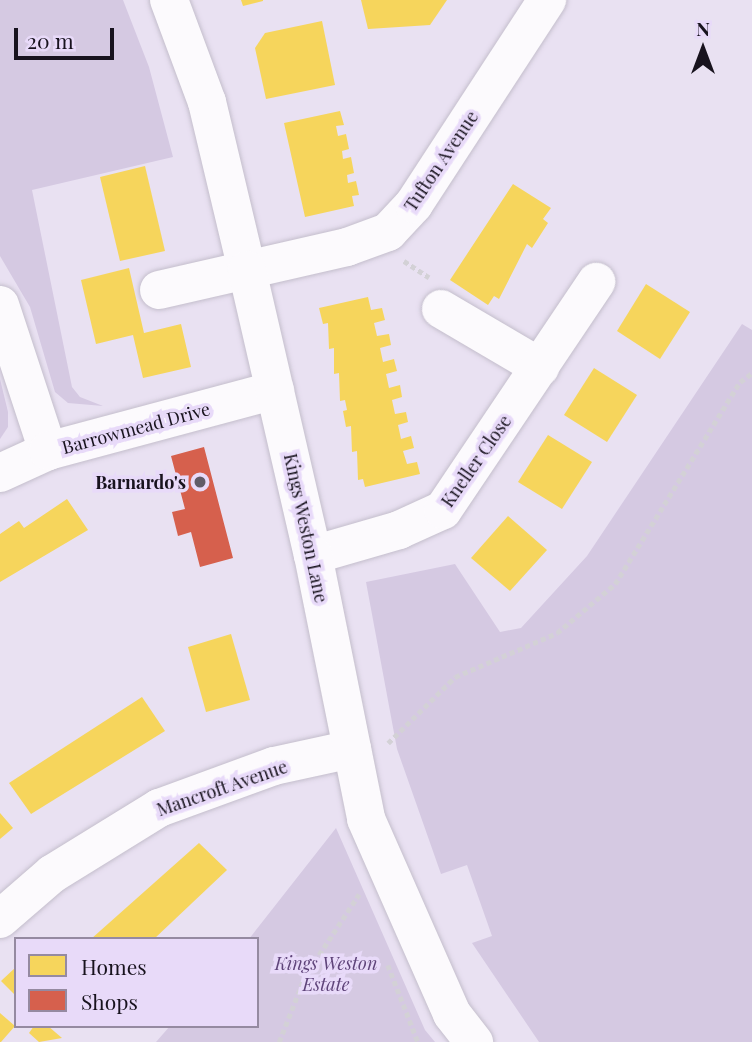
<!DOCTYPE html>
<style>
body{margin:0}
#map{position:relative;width:752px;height:1042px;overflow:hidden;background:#e9e1f2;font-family:"Playfair Display",serif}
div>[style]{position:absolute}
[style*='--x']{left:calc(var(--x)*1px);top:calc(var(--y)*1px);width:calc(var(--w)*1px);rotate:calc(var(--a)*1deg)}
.green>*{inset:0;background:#d5c9e2}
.homes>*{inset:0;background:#f6d55c}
.shops>*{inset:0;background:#d6604d}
.path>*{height:4.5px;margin-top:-2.25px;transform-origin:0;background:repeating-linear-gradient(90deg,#d3d1d6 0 5px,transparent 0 8.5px)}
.roads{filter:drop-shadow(0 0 2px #c4becc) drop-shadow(0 0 2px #c4becc)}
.minor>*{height:38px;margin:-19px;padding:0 19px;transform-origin:19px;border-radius:19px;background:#fcfafd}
.tertiary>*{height:38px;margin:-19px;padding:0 19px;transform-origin:19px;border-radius:19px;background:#fcfafd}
.dots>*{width:19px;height:19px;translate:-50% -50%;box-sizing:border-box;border:4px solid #e8daf9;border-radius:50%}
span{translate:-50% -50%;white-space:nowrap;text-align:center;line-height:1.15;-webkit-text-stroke:7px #e8daf9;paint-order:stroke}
.street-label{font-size:18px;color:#18131e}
.poi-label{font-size:18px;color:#18131e;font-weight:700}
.right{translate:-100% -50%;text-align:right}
.park-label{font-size:18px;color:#5f447a;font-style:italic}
.legend{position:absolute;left:14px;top:937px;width:245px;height:91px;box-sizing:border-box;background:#e8daf9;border:2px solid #958aa1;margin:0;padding:9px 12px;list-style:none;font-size:21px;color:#18131e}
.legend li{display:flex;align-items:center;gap:14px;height:35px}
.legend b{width:35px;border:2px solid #958aa1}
.north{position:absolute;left:668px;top:14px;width:70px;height:70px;-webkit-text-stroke:5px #e8daf9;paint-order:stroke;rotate:0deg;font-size:19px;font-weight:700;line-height:28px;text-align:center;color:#18131e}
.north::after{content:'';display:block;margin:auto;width:24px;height:32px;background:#18131e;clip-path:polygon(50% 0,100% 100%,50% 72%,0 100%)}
.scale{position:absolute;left:14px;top:28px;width:100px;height:32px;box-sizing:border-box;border:4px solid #18131e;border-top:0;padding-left:9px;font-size:21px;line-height:24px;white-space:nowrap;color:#18131e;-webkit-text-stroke:5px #e8daf9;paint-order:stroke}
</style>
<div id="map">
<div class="green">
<i style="clip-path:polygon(0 0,123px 0,149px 67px,173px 157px,32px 190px,72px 387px,80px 397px,103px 406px,68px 403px,55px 392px,30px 307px,0 256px)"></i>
<i style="clip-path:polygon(742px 324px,752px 330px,752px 1042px,539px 1042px,472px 943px,492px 936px,467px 865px,441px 874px,397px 749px,366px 582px,455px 564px,500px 632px,521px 628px,587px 556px)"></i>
<i style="clip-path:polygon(0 379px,8px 412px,8px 427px,0 439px)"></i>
<i style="clip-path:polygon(336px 828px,425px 1030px,435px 1042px,156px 1042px,170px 1026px,257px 1026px,257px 939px,249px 939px)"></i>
</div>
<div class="homes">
<i style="clip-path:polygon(241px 0,263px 0,263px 1px,243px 6px)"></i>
<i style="clip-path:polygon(361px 0,447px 0,430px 25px,368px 29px)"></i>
<i style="clip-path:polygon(322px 21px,335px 85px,266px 99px,255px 48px,265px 33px)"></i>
<i style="clip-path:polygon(340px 111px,344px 125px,336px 126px,338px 136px,346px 134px,349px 149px,342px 151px,343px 159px,351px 157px,354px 173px,347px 175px,348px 183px,356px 181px,359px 195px,352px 196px,354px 206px,305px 217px,284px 123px)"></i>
<i style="clip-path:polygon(145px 166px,165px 251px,120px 261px,100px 177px)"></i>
<i style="clip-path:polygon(513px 184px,551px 208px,543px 219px,548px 223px,532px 248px,527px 244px,499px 299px,494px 296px,488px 305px,450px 280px)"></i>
<i style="clip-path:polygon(129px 268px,144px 333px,181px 324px,191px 367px,143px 378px,133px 335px,96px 344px,81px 280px)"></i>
<i style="clip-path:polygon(646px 284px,690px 312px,660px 359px,617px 331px)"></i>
<i style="clip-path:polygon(368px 297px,371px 310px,382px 308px,385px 320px,374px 323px,377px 336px,389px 334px,391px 345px,380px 348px,383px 362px,394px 359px,397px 371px,386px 374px,389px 388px,400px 385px,402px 397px,392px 400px,395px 414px,406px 412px,408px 422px,398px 425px,401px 439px,411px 436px,414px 448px,403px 451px,407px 464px,417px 462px,420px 474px,365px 487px,363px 479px,358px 480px,357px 451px,352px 452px,351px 426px,346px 427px,343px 411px,347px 410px,345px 400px,340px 401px,339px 373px,334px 374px,334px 348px,329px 349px,328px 323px,323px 324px,319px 308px)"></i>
<i style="clip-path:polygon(594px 368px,637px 395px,607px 442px,564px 415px)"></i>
<i style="clip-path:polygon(548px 435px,592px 462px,562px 509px,518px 482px)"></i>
<i style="clip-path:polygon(67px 499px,88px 530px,0 582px,0 534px,19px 521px,24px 528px)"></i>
<i style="clip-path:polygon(508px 516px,547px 550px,510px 591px,471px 558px)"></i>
<i style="clip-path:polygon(231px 634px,250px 700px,206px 712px,188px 647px)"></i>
<i style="clip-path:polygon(142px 697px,165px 731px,31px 814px,9px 783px)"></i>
<i style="clip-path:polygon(0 813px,13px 828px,0 839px)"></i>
<i style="clip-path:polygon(199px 843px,227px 870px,154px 939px,91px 939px)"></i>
<i style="clip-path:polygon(16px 967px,16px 996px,1px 981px)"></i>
<i style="clip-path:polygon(0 1013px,15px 1026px,1px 1042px,0 1042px)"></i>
<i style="clip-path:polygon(34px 1026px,48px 1026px,62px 1038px,39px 1042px,29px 1033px)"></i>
</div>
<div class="shops">
<i style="clip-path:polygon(204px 447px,233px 558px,200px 567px,191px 532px,178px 536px,172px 512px,185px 509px,171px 456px)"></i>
</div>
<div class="path">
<i style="--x:404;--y:261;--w:30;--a:33"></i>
<i style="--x:388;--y:743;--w:94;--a:-44.6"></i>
<i style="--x:455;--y:677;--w:111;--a:-23.3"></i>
<i style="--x:557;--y:633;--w:76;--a:-40.2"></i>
<i style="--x:615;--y:584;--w:238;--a:-58.3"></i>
<i style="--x:740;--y:382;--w:15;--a:-37"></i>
<i style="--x:388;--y:965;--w:83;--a:68.7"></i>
<i style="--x:279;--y:1042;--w:71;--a:-68.5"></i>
<i style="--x:305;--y:976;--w:98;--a:-56.6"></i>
</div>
<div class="roads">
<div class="minor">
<i style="--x:159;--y:290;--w:193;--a:-12.9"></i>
<i style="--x:347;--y:247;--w:44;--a:-20.1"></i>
<i style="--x:388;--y:232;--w:38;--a:-47"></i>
<i style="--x:414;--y:204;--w:244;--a:-56.9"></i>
<i style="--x:0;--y:305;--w:154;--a:71.8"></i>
<i style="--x:441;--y:309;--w:115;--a:30.4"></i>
<i style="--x:0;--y:473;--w:53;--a:-24.6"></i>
<i style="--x:48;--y:451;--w:235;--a:-15"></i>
<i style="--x:313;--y:555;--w:90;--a:-16.2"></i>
<i style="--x:399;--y:530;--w:48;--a:-24.4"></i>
<i style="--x:443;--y:510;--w:275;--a:-56.1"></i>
<i style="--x:0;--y:919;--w:69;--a:-40.9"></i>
<i style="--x:52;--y:874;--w:126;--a:-31.7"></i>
<i style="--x:159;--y:808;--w:122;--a:-20.1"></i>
<i style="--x:274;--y:766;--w:80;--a:-12.3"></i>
</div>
<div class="tertiary">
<i style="--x:169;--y:0;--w:109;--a:69.6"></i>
<i style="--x:207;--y:102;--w:173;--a:76.6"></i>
<i style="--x:247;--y:270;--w:293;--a:77"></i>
<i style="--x:313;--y:555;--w:269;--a:78.6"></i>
<i style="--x:366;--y:819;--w:213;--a:66.2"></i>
<i style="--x:452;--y:1014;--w:36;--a:52"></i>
</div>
</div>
<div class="dots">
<i style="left:200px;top:482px;background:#615b68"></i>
</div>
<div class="street-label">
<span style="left:441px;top:161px;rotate:-56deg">Tufton Avenue</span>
<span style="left:136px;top:428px;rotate:-15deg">Barrowmead Drive</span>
<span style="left:476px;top:461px;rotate:-55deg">Kneller Close</span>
<span style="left:306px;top:528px;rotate:78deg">Kings Weston Lane</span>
<span style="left:222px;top:788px;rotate:-19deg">Mancroft Avenue</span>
</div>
<div class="poi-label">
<span class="right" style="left:186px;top:482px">Barnardo's</span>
</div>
<div class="park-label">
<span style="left:326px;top:974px">Kings Weston<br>Estate</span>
</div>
<ul class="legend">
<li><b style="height:19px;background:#f6d55c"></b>Homes</li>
<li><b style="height:19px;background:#d6604d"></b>Shops</li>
</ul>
<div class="north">N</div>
<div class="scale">20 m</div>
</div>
